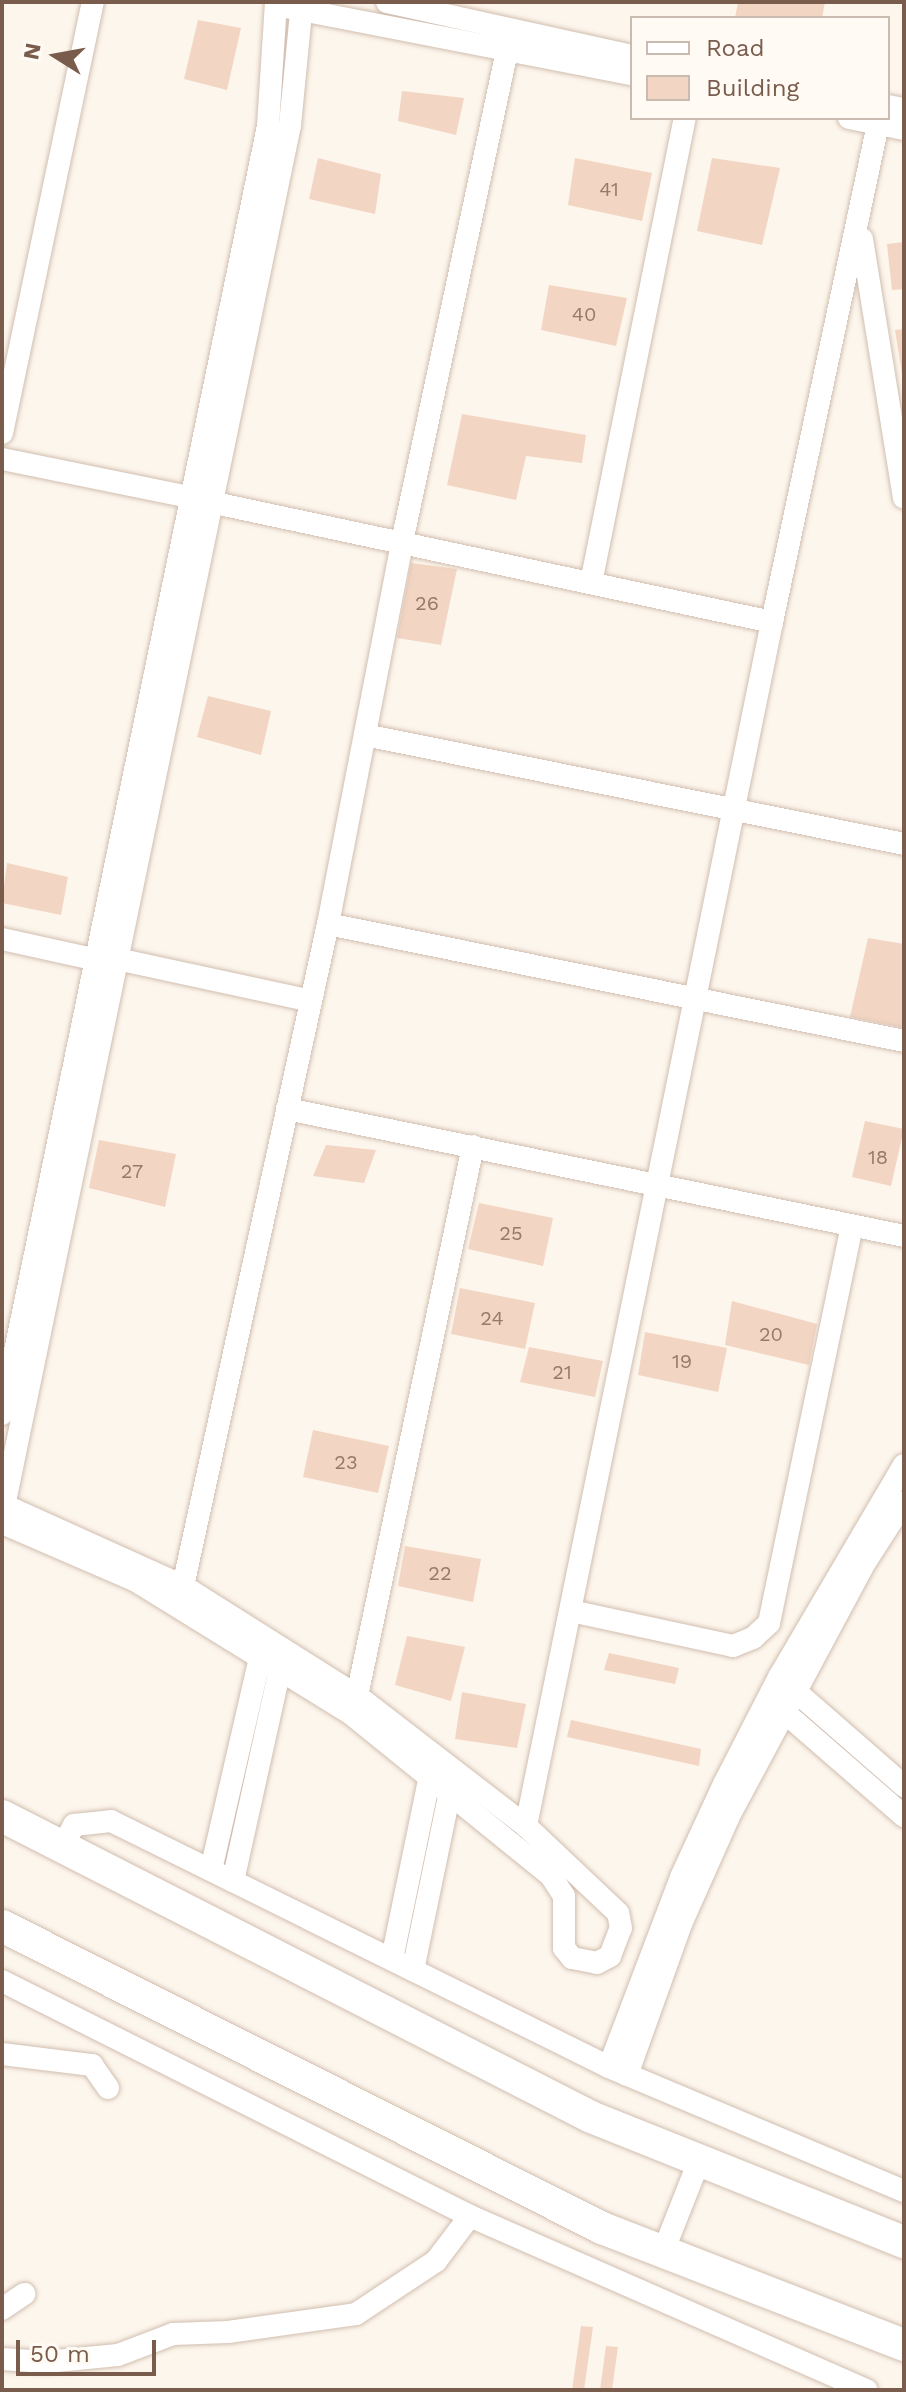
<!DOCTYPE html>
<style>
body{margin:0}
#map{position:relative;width:906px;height:2392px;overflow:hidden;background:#fdf6ec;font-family:"Work Sans",sans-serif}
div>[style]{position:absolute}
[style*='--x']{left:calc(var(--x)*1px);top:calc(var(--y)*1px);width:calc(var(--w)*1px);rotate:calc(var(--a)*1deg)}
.building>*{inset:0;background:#f3d5c3}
.roads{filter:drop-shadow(0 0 2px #d1beb0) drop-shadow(0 0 2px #d1beb0)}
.minor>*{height:22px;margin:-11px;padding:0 11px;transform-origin:11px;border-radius:11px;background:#fff}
.secondary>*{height:32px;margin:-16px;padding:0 16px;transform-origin:16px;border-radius:16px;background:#fff}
span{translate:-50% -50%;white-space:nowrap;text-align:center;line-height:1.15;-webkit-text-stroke:6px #fffaf3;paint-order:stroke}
.number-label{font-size:20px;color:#987a6a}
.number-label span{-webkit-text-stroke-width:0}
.frame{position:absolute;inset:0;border:4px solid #7a5c4d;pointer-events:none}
.legend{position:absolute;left:630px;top:16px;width:260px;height:104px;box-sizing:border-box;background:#fffaf3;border:2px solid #cabbb1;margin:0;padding:10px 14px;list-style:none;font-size:24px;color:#7a5c4d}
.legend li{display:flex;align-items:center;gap:16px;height:40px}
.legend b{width:40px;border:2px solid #cabbb1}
.north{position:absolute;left:16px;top:16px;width:80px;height:80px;-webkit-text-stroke:6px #fffaf3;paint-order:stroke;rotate:281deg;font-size:22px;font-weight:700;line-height:32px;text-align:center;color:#7a5c4d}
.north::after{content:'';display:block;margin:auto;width:28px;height:36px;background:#7a5c4d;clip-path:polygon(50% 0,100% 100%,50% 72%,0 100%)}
.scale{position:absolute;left:16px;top:2340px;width:140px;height:36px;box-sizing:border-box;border:4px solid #7a5c4d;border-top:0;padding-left:10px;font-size:24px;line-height:28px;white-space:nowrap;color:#7a5c4d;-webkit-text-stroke:6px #fffaf3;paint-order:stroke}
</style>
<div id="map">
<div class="building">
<i style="clip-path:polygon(738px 2px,825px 2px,822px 18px,735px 18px)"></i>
<i style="clip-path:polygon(198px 20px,241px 28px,227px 90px,184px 79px)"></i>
<i style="clip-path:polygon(402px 91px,464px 98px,456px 135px,398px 121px)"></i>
<i style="clip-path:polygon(318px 158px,381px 174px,375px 214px,309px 199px)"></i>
<i style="clip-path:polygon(575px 158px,652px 173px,642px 221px,568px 205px)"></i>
<i style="clip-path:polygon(712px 158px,780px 168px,762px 245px,697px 231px)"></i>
<i style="clip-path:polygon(904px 242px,904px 289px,892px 290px,887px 244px)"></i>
<i style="clip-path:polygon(549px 285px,627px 298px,616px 346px,541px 330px)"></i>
<i style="clip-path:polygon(904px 329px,904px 374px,902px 374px,895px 330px)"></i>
<i style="clip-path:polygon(462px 414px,586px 435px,582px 463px,526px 456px,516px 500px,447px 485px)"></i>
<i style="clip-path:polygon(411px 563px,457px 569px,441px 645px,397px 638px)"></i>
<i style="clip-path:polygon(208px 696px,271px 711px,261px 755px,197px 737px)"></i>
<i style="clip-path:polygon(7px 863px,68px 877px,61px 915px,2px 903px)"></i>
<i style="clip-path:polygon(868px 938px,904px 944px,904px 1028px,850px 1017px)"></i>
<i style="clip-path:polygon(865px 1121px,904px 1129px,891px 1186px,852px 1177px)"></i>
<i style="clip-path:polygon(99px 1140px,176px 1154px,165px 1207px,89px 1188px)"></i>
<i style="clip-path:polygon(326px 1145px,376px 1150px,364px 1183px,313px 1176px)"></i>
<i style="clip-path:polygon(479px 1203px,553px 1218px,543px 1266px,468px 1249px)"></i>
<i style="clip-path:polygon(460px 1288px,535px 1303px,525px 1349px,451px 1334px)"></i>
<i style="clip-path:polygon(732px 1301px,817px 1324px,809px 1365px,725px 1345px)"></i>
<i style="clip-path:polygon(645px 1332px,727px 1348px,718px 1392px,638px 1375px)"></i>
<i style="clip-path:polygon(529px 1347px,603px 1361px,595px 1397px,520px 1382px)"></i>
<i style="clip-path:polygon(313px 1430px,389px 1446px,378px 1493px,303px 1477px)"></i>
<i style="clip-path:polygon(405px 1546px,481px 1559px,473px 1602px,398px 1586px)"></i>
<i style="clip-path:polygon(407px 1636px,465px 1647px,451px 1701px,395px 1685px)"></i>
<i style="clip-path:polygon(609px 1653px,679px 1668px,675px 1684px,604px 1670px)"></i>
<i style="clip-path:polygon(462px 1692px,526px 1704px,517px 1748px,455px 1739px)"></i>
<i style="clip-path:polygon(571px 1720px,701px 1749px,699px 1766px,567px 1737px)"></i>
<i style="clip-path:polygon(581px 2326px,593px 2327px,584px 2390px,572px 2390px)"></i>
<i style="clip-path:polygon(606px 2346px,618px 2347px,612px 2390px,600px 2390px)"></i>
</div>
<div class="roads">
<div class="minor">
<i style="--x:387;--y:2;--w:251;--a:12.4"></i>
<i style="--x:286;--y:7;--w:352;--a:11"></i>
<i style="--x:888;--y:106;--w:16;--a:11"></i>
<i style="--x:849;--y:118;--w:56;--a:11.3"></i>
<i style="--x:862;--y:239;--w:262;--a:80.8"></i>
<i style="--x:2;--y:433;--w:441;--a:-78.1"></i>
<i style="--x:2;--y:459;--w:190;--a:11.5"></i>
<i style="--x:210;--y:502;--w:575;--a:12.05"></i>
<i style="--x:772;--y:622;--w:1229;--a:101.55"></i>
<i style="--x:591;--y:583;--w:474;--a:-78.6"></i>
<i style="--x:772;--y:622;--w:509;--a:-77.98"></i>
<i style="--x:365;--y:735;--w:550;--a:11.43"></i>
<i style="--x:328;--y:924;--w:588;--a:11.48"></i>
<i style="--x:2;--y:939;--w:93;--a:12.4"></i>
<i style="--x:117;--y:959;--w:198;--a:12.2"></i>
<i style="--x:287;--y:1109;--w:630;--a:11.63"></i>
<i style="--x:2;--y:1414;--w:1315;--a:-78.33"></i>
<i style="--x:268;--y:126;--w:124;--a:-86.3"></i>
<i style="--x:2;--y:1516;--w:1421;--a:-78.3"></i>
<i style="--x:290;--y:125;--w:124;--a:-84.4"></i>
<i style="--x:2;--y:1523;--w:146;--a:23.4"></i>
<i style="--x:136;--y:1581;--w:251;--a:31.7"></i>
<i style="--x:350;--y:1713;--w:259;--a:39"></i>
<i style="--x:551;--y:1876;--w:24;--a:57"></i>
<i style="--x:564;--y:1896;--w:52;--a:90"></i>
<i style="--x:564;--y:1948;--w:13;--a:51"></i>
<i style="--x:572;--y:1958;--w:25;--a:11"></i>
<i style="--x:597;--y:1963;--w:15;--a:-28"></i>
<i style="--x:610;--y:1956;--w:30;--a:-69"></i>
<i style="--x:621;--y:1928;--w:15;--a:-101"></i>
<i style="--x:618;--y:1913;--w:127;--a:-136.6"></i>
<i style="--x:526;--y:1826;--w:213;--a:-142.4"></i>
<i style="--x:357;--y:1696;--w:206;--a:-147.7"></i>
<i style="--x:183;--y:1586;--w:196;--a:-155.7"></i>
<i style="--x:183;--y:1586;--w:678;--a:-77.65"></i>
<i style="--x:328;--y:924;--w:389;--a:-79"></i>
<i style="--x:402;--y:542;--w:502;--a:-77.93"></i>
<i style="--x:571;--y:1611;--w:166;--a:12.2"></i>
<i style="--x:733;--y:1646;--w:22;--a:-22"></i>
<i style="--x:753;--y:1638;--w:22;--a:-43"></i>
<i style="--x:769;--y:1623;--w:406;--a:-78.2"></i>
<i style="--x:786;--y:1683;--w:157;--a:41.1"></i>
<i style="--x:357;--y:1696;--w:562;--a:-78.09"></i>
<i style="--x:775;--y:1704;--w:171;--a:41"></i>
<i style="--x:62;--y:1847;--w:25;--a:-61"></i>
<i style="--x:74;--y:1825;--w:37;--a:-6"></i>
<i style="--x:111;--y:1821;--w:555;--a:26.29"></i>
<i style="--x:609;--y:2067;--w:320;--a:22.8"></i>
<i style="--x:211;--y:1870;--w:235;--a:-77"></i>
<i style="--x:233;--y:1881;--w:231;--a:-77.5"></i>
<i style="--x:392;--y:1959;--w:202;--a:-78.3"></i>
<i style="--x:413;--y:1970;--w:198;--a:-78.3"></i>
<i style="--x:2;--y:1981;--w:524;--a:26.66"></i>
<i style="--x:470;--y:2216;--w:433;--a:23.7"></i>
<i style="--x:2;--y:2054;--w:91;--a:7"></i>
<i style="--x:92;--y:2065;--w:28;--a:55"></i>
<i style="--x:609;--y:2067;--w:203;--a:-69.2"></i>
<i style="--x:681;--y:1877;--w:102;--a:-65.2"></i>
<i style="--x:724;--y:1784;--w:120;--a:-62.8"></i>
<i style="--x:779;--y:1677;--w:246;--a:-59.5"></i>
<i style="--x:627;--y:2075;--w:160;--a:-70.3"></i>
<i style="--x:681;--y:1924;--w:118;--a:-66"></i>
<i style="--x:729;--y:1816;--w:289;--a:-61.8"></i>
<i style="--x:866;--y:1561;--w:70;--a:-57.2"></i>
<i style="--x:663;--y:2252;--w:98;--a:-68.4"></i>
<i style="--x:2;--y:2309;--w:27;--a:-34"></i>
<i style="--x:2;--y:2359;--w:44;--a:3.9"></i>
<i style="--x:46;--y:2362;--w:72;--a:-5.6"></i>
<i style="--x:118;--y:2355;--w:59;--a:-20.9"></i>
<i style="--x:173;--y:2334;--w:55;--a:-2.1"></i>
<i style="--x:228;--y:2332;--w:129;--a:-8"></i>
<i style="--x:356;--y:2314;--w:96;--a:-33.5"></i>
<i style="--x:436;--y:2261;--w:56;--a:-52.9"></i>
</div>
<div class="secondary">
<i style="--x:2;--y:1816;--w:661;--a:27.07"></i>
<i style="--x:591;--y:2117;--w:337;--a:21.8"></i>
<i style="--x:2;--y:1926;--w:672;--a:26.72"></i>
<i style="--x:602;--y:2228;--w:324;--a:21.2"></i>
</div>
</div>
<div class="number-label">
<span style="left:609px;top:189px">41</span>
<span style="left:584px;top:314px">40</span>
<span style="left:427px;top:603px">26</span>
<span style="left:878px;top:1157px">18</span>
<span style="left:132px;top:1171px">27</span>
<span style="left:511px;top:1233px">25</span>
<span style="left:492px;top:1318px">24</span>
<span style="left:771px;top:1334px">20</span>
<span style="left:682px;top:1361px">19</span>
<span style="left:562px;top:1372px">21</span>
<span style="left:346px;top:1462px">23</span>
<span style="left:440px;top:1573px">22</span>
</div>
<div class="frame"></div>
<ul class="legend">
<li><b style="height:10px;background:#fff"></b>Road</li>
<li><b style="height:22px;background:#f3d5c3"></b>Building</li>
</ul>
<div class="north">N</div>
<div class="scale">50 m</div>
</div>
